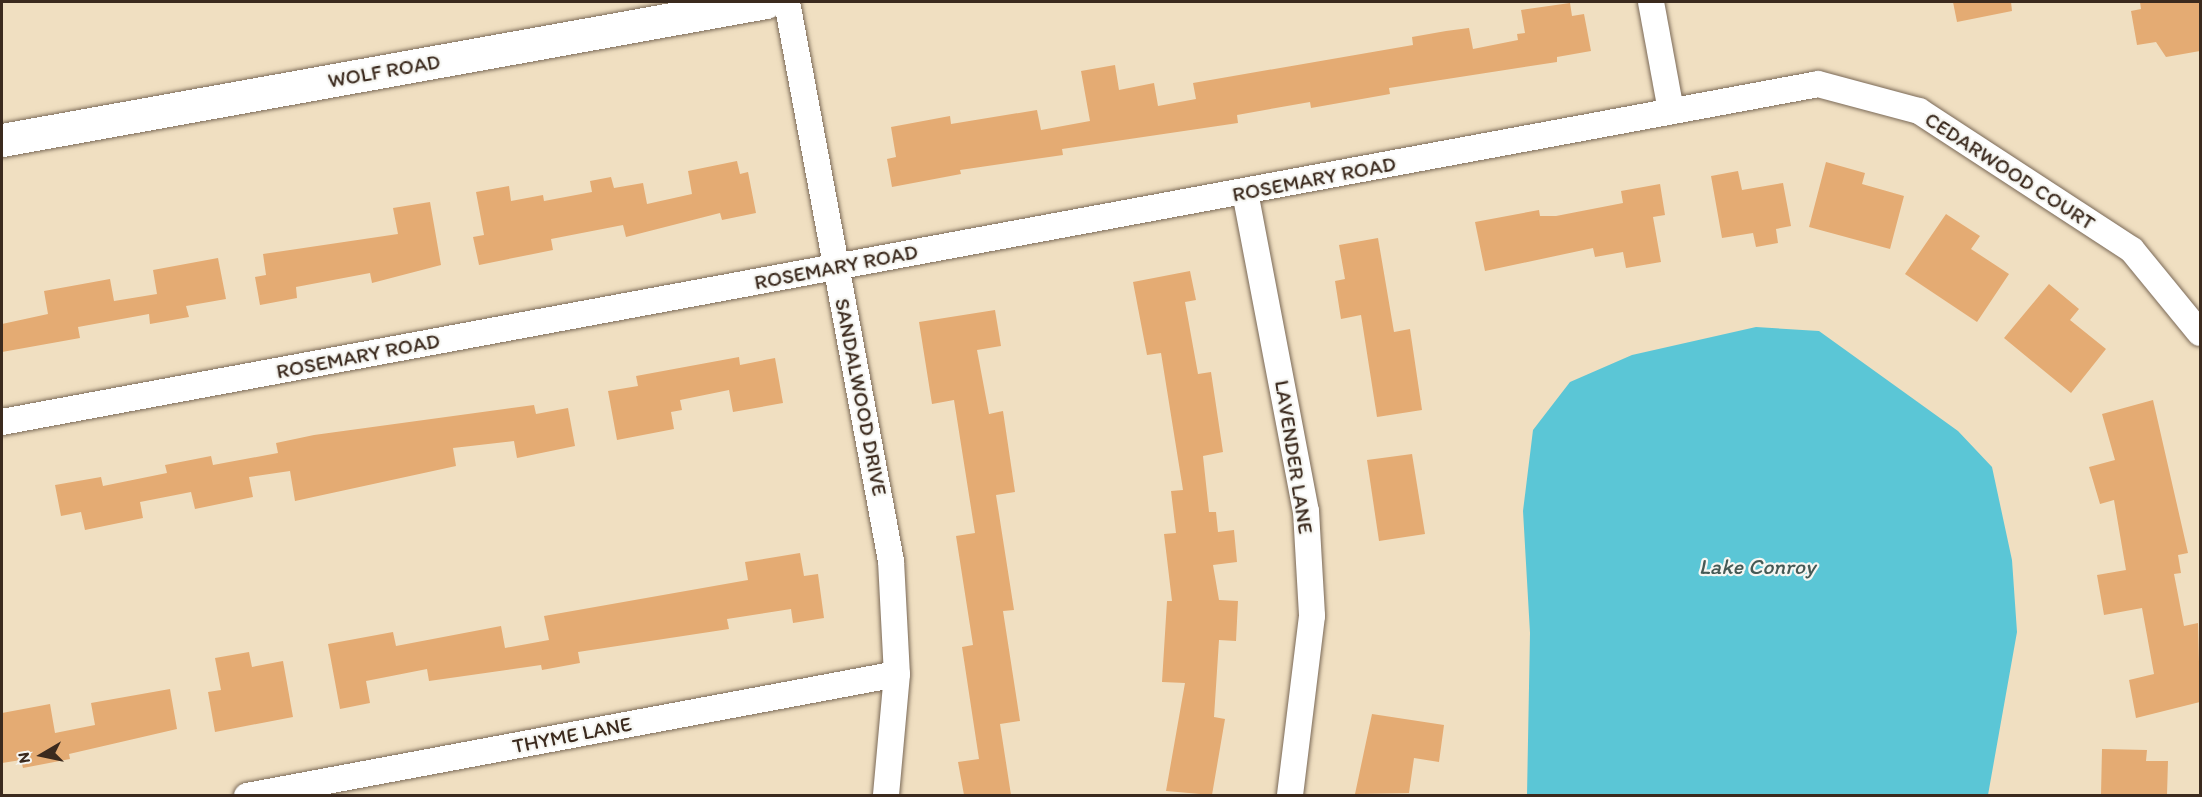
<!DOCTYPE html>
<style>
body{margin:0}
#map{position:relative;width:2202px;height:797px;overflow:hidden;background:#f0dfc1;font-family:Itim,sans-serif}
div>[style]{position:absolute}
[style*='--x']{left:calc(var(--x)*1px);top:calc(var(--y)*1px);width:calc(var(--w)*1px);rotate:calc(var(--a)*1deg)}
.water>*{inset:0;background:#5bc6d6}
.building>*{inset:0;background:#e4ab73}
.roads{filter:drop-shadow(0 0 2px #7a6957) drop-shadow(0 0 2px #7a6957)}
.street>*{height:26px;margin:-13px;padding:0 13px;transform-origin:13px;border-radius:13px;background:#fff}
.secondary>*{height:33px;margin:-16.5px;padding:0 16.5px;transform-origin:16.5px;border-radius:16.5px;background:#fff}
span{translate:-50% -50%;white-space:nowrap;text-align:center;line-height:1.15;-webkit-text-stroke:4.5px #f6f6f2;paint-order:stroke}
.street-label{font-size:21px;color:#3b2a1e}
.water-label{font-size:22px;color:#455955;font-style:italic}
.frame{position:absolute;inset:0;border:3px solid #3b2a1e;pointer-events:none}
.north{position:absolute;left:12px;top:725px;width:60px;height:60px;-webkit-text-stroke:4px #f6f6f2;paint-order:stroke;rotate:261deg;font-size:16px;font-weight:700;line-height:24px;text-align:center;color:#3b2a1e}
.north::after{content:'';display:block;margin:auto;width:21px;height:27px;background:#3b2a1e;clip-path:polygon(50% 0,100% 100%,50% 72%,0 100%)}
</style>
<div id="map">
<div class="water">
<i style="clip-path:polygon(1756px 327px,1819px 331px,1958px 431px,1992px 467px,2012px 560px,2017px 632px,1988px 795px,1527px 795px,1530px 633px,1523px 511px,1533px 430px,1570px 382px,1632px 355px)"></i>
</div>
<div class="building">
<i style="clip-path:polygon(1953px 2px,2011px 2px,2012px 11px,1957px 22px)"></i>
<i style="clip-path:polygon(2140px 2px,2200px 2px,2200px 51px,2166px 57px,2156px 42px,2137px 45px,2131px 11px,2141px 9px)"></i>
<i style="clip-path:polygon(1570px 3px,1572px 16px,1584px 14px,1591px 51px,1557px 57px,1557px 62px,1389px 88px,1390px 94px,1311px 108px,1310px 102px,1237px 115px,1238px 123px,1062px 149px,1063px 155px,960px 170px,961px 174px,892px 187px,887px 159px,896px 157px,891px 127px,950px 116px,951px 124px,1037px 110px,1041px 130px,1090px 121px,1081px 71px,1115px 65px,1119px 90px,1154px 83px,1158px 106px,1196px 99px,1193px 83px,1413px 45px,1412px 37px,1446px 31px,1469px 28px,1473px 49px,1518px 40px,1517px 34px,1525px 33px,1521px 10px)"></i>
<i style="clip-path:polygon(737px 161px,740px 174px,748px 172px,756px 213px,722px 220px,720px 213px,626px 237px,623px 225px,551px 239px,553px 250px,479px 265px,473px 237px,484px 235px,476px 192px,509px 186px,511px 201px,543px 195px,544px 201px,592px 192px,590px 181px,611px 177px,614px 188px,643px 183px,647px 204px,692px 194px,688px 171px)"></i>
<i style="clip-path:polygon(1826px 162px,1865px 173px,1862px 184px,1904px 196px,1890px 249px,1809px 227px)"></i>
<i style="clip-path:polygon(1738px 171px,1742px 190px,1783px 183px,1791px 226px,1776px 229px,1778px 243px,1756px 247px,1753px 233px,1722px 238px,1711px 176px)"></i>
<i style="clip-path:polygon(1660px 184px,1665px 215px,1653px 217px,1661px 262px,1626px 268px,1623px 252px,1595px 257px,1593px 248px,1485px 271px,1475px 222px,1539px 210px,1540px 216px,1556px 216px,1623px 203px,1621px 191px)"></i>
<i style="clip-path:polygon(430px 202px,441px 265px,372px 283px,370px 273px,296px 287px,297px 298px,260px 305px,255px 277px,266px 275px,263px 254px,398px 234px,393px 208px)"></i>
<i style="clip-path:polygon(1946px 214px,1980px 236px,1971px 249px,2009px 274px,1977px 322px,1905px 274px)"></i>
<i style="clip-path:polygon(1378px 238px,1394px 332px,1410px 329px,1422px 410px,1377px 417px,1361px 315px,1341px 319px,1335px 281px,1345px 279px,1339px 245px)"></i>
<i style="clip-path:polygon(218px 258px,226px 299px,186px 306px,189px 317px,150px 324px,149px 314px,78px 327px,80px 338px,2px 352px,2px 324px,48px 314px,44px 291px,110px 279px,114px 301px,157px 294px,153px 270px)"></i>
<i style="clip-path:polygon(1190px 271px,1196px 300px,1185px 302px,1198px 374px,1211px 372px,1223px 452px,1203px 456px,1209px 512px,1216px 512px,1218px 532px,1234px 530px,1237px 562px,1213px 565px,1219px 600px,1238px 601px,1236px 641px,1219px 640px,1214px 717px,1225px 719px,1212px 795px,1166px 791px,1185px 683px,1162px 682px,1167px 601px,1172px 601px,1164px 534px,1176px 533px,1171px 491px,1183px 490px,1161px 353px,1147px 355px,1133px 282px)"></i>
<i style="clip-path:polygon(2049px 284px,2079px 309px,2070px 320px,2106px 349px,2071px 393px,2004px 338px)"></i>
<i style="clip-path:polygon(995px 310px,1001px 346px,977px 350px,989px 414px,1003px 411px,1015px 492px,996px 495px,1014px 610px,1003px 611px,1020px 721px,1000px 724px,1011px 795px,964px 795px,958px 762px,979px 759px,962px 647px,973px 645px,956px 536px,975px 533px,954px 400px,932px 404px,919px 322px)"></i>
<i style="clip-path:polygon(739px 357px,740px 365px,775px 358px,783px 403px,733px 412px,729px 390px,680px 400px,682px 410px,671px 412px,674px 429px,617px 440px,608px 391px,638px 386px,636px 376px)"></i>
<i style="clip-path:polygon(2153px 400px,2188px 553px,2178px 555px,2181px 573px,2174px 574px,2184px 626px,2198px 623px,2200px 702px,2136px 718px,2129px 680px,2154px 674px,2142px 608px,2104px 615px,2097px 575px,2126px 570px,2114px 500px,2100px 504px,2089px 467px,2115px 460px,2102px 414px)"></i>
<i style="clip-path:polygon(534px 405px,536px 414px,568px 408px,575px 446px,517px 458px,514px 441px,453px 448px,456px 466px,295px 501px,290px 471px,249px 477px,253px 497px,195px 509px,191px 492px,140px 502px,143px 518px,85px 530px,81px 512px,61px 516px,55px 485px,101px 477px,103px 486px,167px 473px,165px 465px,211px 456px,213px 465px,278px 453px,276px 443px,314px 435px)"></i>
<i style="clip-path:polygon(1412px 454px,1425px 534px,1379px 541px,1367px 460px)"></i>
<i style="clip-path:polygon(800px 553px,804px 576px,818px 574px,824px 618px,793px 623px,791px 609px,727px 619px,729px 629px,578px 652px,580px 663px,542px 670px,541px 665px,429px 681px,427px 669px,366px 681px,370px 703px,340px 709px,328px 644px,393px 632px,396px 646px,501px 626px,505px 648px,549px 640px,544px 616px,748px 580px,745px 562px)"></i>
<i style="clip-path:polygon(249px 652px,252px 667px,283px 661px,293px 717px,215px 732px,208px 692px,221px 690px,215px 658px)"></i>
<i style="clip-path:polygon(170px 689px,177px 729px,69px 754px,70px 759px,23px 768px,21px 760px,2px 763px,2px 713px,50px 704px,55px 733px,95px 725px,91px 703px)"></i>
<i style="clip-path:polygon(1372px 714px,1444px 725px,1439px 762px,1414px 758px,1409px 793px,1355px 794px)"></i>
<i style="clip-path:polygon(2102px 749px,2147px 750px,2146px 761px,2168px 761px,2167px 795px,2101px 795px)"></i>
</div>
<div class="roads">
<div class="street">
<i style="--x:787;--y:2;--w:569;--a:79.46"></i>
<i style="--x:891;--y:561;--w:113;--a:87"></i>
<i style="--x:897;--y:674;--w:122;--a:95.2"></i>
<i style="--x:1651;--y:2;--w:111;--a:79.6"></i>
<i style="--x:1245;--y:192;--w:325;--a:79.2"></i>
<i style="--x:1306;--y:511;--w:105;--a:86.7"></i>
<i style="--x:1312;--y:616;--w:181;--a:97"></i>
<i style="--x:2;--y:422;--w:1847;--a:-10.54"></i>
<i style="--x:1818;--y:84;--w:105;--a:15"></i>
<i style="--x:1919;--y:111;--w:254;--a:33.1"></i>
<i style="--x:2132;--y:250;--w:107;--a:50.7"></i>
<i style="--x:247;--y:796;--w:661;--a:-10.63"></i>
</div>
<div class="secondary">
<i style="--x:2;--y:140;--w:776;--a:-10.24"></i>
</div>
</div>
<div class="street-label">
<span style="left:384px;top:71px;rotate:-10deg">WOLF ROAD</span>
<span style="left:2010px;top:171px;rotate:33deg">CEDARWOOD COURT</span>
<span style="left:1314px;top:179px;rotate:-11deg">ROSEMARY ROAD</span>
<span style="left:836px;top:267px;rotate:-11deg">ROSEMARY ROAD</span>
<span style="left:358px;top:356px;rotate:-11deg">ROSEMARY ROAD</span>
<span style="left:861px;top:397px;rotate:79deg">SANDALWOOD DRIVE</span>
<span style="left:1294px;top:457px;rotate:81deg">LAVENDER LANE</span>
<span style="left:572px;top:735px;rotate:-11deg">THYME LANE</span>
</div>
<div class="water-label">
<span style="left:1757px;top:567px">Lake Conroy</span>
</div>
<div class="frame"></div>
<div class="north">N</div>
</div>
